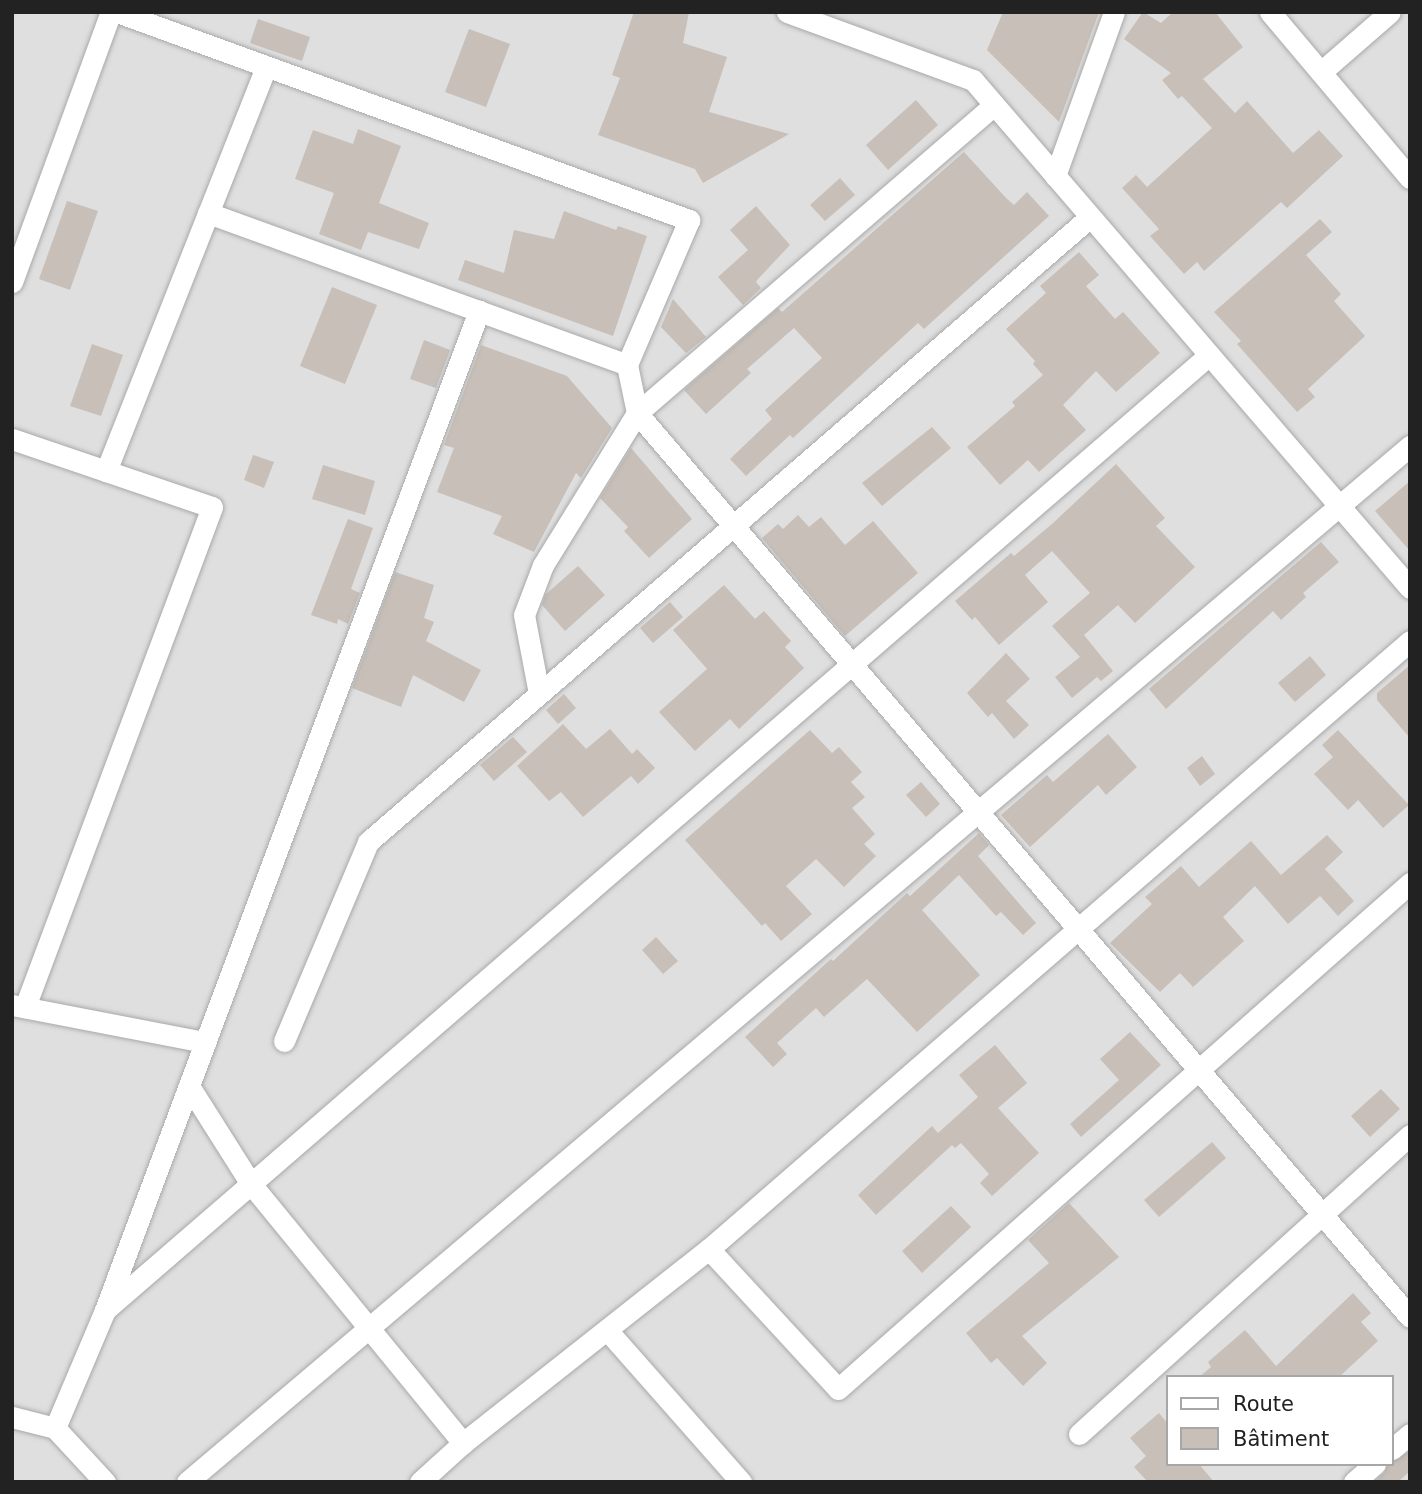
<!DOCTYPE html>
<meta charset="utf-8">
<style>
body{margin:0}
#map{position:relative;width:1422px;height:1494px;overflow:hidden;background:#f2efe9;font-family:"DejaVu Sans",sans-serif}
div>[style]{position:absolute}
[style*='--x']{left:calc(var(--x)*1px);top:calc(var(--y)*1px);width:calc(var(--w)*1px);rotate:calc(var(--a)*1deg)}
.residential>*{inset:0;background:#e0dfdf}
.building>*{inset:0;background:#c7bfb8}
.roads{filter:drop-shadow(0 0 2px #a9a9a9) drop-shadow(0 0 2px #a9a9a9)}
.street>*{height:21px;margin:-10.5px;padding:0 10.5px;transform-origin:10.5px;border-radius:10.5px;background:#fff}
span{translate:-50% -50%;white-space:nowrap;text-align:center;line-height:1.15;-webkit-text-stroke:7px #fff;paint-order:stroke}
.frame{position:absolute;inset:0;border:14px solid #222;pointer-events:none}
.legend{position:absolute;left:1166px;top:1375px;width:228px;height:91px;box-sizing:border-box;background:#fff;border:2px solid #a7a7a7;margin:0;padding:9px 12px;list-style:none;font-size:21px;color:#222}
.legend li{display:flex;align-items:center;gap:14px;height:35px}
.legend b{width:35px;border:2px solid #a7a7a7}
</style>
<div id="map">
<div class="residential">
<i style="clip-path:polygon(evenodd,12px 12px,1410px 12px,1410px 1482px,12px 1482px,12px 12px,1168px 1377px,1392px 1377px,1392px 1464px,1168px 1464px,1168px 1377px)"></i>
</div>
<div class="building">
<i style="clip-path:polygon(634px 12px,689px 12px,683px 43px,727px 57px,709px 112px,789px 134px,703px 183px,695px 169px,598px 135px,620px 78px,612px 75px)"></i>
<i style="clip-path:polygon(1003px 12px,1099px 12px,1059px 122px,987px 50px)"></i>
<i style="clip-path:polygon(1143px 12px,1161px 23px,1173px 12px,1215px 12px,1243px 47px,1203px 79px,1235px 113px,1247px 101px,1293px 153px,1319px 130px,1343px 156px,1287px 208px,1281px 202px,1204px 271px,1197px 262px,1184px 274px,1150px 236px,1159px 229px,1122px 188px,1136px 175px,1147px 187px,1212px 128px,1182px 96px,1178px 99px,1162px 80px,1171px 73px,1124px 39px)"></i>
<i style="clip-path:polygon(258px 19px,310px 37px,302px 61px,250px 43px)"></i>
<i style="clip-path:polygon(469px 29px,510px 44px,486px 107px,445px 92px)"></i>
<i style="clip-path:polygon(916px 100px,938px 125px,888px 170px,866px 145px)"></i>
<i style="clip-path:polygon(358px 129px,401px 146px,379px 203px,429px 223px,419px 249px,368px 232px,361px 250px,319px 234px,334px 193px,295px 179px,313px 130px,353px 144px)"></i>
<i style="clip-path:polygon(964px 152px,1007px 199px,1014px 205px,1027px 192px,1049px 216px,924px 329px,918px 323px,793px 438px,790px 435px,746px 476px,730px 459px,772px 419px,765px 410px,822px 358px,794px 328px,747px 369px,751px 373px,706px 414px,684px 390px,778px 308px,782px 312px)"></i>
<i style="clip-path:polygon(840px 178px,855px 195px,825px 221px,810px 205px)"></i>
<i style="clip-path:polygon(67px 201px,98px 211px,70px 290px,39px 279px)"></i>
<i style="clip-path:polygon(756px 206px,790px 245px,758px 279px,756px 282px,761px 288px,743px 305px,718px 277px,748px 250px,730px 230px)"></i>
<i style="clip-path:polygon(564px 211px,616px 230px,618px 226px,647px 236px,613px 336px,458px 280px,465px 260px,504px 273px,514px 230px,554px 239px)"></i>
<i style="clip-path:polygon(1320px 219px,1332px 232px,1306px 255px,1341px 294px,1334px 301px,1365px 336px,1308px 389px,1315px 397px,1297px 412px,1237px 344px,1241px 341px,1214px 312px)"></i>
<i style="clip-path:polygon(1079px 252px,1099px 275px,1086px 286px,1115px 319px,1123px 312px,1160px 353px,1116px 392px,1096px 371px,1063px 405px,1086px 430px,1039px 472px,1028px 460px,1000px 485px,967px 447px,1015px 406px,1012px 402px,1043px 375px,1033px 364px,1035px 361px,1006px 329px,1046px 293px,1040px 286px)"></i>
<i style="clip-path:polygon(332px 287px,377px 305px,345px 384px,300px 366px)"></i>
<i style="clip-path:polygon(673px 299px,706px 337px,686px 353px,661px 327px)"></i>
<i style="clip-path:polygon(424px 340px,450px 350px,436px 388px,410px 379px)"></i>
<i style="clip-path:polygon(92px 344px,123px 355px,101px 416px,70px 406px)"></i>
<i style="clip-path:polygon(481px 345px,567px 376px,612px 428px,581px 478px,576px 473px,534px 552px,493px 534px,502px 516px,437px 492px,454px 448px,444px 445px)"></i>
<i style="clip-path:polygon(932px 427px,951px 448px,882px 506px,862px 483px)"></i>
<i style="clip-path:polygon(631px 448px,692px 519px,649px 558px,624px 531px,628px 527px,600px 498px)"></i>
<i style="clip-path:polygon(253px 455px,274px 462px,264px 488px,244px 480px)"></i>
<i style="clip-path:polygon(1116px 464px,1165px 518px,1156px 526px,1195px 567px,1135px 623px,1118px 605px,1084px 635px,1113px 671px,1101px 681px,1097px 677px,1072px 698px,1055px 677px,1080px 657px,1052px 626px,1090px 593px,1052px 551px,1025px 575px,1048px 602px,999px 645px,975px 617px,972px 620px,955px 601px,1011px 553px,1014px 556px,1052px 524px)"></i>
<i style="clip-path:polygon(323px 465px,375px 481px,365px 515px,312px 499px)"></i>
<i style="clip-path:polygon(1410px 481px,1410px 551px,1375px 511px)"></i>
<i style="clip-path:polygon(798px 515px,809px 527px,821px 517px,845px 545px,873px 521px,918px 573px,845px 636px,762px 538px,778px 524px,783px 529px)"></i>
<i style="clip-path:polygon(348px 519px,373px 528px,351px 589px,360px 593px,348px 624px,338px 619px,337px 624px,311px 615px)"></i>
<i style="clip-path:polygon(1321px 542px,1339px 562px,1303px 593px,1306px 597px,1281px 620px,1273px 611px,1166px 709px,1149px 689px)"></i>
<i style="clip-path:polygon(578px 566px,605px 595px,565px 631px,542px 605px,545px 595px)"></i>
<i style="clip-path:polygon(395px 572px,434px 585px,424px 618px,434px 622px,426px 641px,481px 670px,464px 702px,413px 675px,401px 707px,352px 688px)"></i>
<i style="clip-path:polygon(724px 585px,755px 619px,764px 611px,791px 641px,785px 647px,804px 668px,739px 729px,730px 719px,695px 751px,659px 712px,707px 669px,673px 630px)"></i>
<i style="clip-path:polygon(670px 602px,683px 617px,653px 643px,640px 628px)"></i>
<i style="clip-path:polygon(1006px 653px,1030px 679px,1006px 701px,1029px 725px,1014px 739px,992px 713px,988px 717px,967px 693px)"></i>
<i style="clip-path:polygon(1310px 656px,1326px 675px,1295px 702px,1278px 683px)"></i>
<i style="clip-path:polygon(1410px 665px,1410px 738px,1377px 700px,1377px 693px)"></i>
<i style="clip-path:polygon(564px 694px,576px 708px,558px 724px,546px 710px)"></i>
<i style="clip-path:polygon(563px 724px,586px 749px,610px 729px,632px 754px,637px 749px,655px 768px,638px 784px,631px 776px,583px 817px,561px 792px,549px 801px,517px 766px)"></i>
<i style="clip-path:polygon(810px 730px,832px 753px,839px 747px,862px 772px,851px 782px,865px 797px,852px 808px,875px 834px,864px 844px,876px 856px,844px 887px,816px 859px,786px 886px,812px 914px,781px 941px,765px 923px,762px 926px,685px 840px)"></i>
<i style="clip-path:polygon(1338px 730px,1409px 805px,1383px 828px,1358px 800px,1348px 810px,1314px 774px,1333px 757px,1322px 745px)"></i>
<i style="clip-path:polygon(1108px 734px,1137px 767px,1106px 795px,1098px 785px,1030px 847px,1001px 815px,1047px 775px,1053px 782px)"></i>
<i style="clip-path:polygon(513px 737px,527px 752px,494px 781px,480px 765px)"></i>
<i style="clip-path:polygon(1202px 756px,1215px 774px,1200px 786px,1187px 768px)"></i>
<i style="clip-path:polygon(921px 782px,940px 804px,926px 817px,906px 795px)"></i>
<i style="clip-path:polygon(979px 833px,989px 845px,978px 856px,1036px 923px,1023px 935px,1001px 912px,996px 916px,959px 875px,922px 910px,980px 975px,917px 1032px,867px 979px,824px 1017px,816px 1008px,777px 1043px,787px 1054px,773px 1067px,745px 1037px,831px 959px,833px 961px,907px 893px,910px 896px)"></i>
<i style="clip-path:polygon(1327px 835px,1343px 852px,1325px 869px,1354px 901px,1338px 916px,1320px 896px,1288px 924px,1255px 886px,1223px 917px,1244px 941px,1193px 987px,1180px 973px,1160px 992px,1110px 943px,1152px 904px,1145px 897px,1181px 866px,1199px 887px,1251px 841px,1281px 875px)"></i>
<i style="clip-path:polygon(656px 937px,678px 961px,663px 974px,642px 950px)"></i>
<i style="clip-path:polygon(1130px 1032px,1161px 1065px,1081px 1137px,1070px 1124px,1119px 1080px,1100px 1059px)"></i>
<i style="clip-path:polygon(995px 1045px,1027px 1083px,998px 1108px,1039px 1153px,992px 1196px,980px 1183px,989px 1174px,961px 1143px,955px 1148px,952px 1145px,876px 1215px,858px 1195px,932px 1126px,938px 1133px,978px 1097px,959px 1075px)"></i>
<i style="clip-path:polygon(1381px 1089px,1400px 1109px,1370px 1137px,1351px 1116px)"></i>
<i style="clip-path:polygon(1212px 1142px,1226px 1158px,1159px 1217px,1144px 1200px)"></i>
<i style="clip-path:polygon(1069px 1203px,1119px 1257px,1022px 1336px,1047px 1363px,1023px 1386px,997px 1358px,991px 1363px,966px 1333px,1049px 1263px,1028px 1240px)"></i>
<i style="clip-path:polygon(951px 1206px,971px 1227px,922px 1273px,902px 1251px)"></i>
<i style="clip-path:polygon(1353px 1293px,1371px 1313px,1361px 1322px,1378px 1341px,1339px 1377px,1199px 1377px,1211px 1367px,1208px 1362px,1245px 1330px,1276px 1366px)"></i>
<i style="clip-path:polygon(1159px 1413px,1168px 1424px,1168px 1464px,1199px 1464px,1214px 1482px,1148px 1482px,1134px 1467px,1146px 1456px,1130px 1438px)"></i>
<i style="clip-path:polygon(1410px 1451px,1410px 1471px,1398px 1482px,1374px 1482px,1384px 1473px,1388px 1464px)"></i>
</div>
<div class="roads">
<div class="street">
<i style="--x:117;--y:12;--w:609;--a:19.98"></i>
<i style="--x:689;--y:220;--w:158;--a:113.2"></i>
<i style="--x:627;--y:365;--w:49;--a:78.2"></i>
<i style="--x:637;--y:413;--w:179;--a:121.7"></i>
<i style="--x:543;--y:565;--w:53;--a:110.8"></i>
<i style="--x:524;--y:615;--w:80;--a:79.2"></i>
<i style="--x:787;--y:12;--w:198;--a:20.1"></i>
<i style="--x:973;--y:80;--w:670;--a:49.3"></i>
<i style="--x:1270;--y:12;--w:217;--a:49.9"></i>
<i style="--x:1321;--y:72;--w:91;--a:-41"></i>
<i style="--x:994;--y:105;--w:472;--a:139.2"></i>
<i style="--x:637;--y:413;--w:1189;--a:49.47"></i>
<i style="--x:1055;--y:176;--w:174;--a:-70.2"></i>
<i style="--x:208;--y:213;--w:446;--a:19.9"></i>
<i style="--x:12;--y:282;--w:288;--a:-69.9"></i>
<i style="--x:12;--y:439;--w:211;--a:18.8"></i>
<i style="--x:212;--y:507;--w:534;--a:110.51"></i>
<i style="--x:106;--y:471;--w:435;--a:-68.4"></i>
<i style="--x:12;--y:1005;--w:197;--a:10.9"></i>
<i style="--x:284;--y:1041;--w:216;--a:-67.1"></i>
<i style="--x:368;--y:842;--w:955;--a:-40.88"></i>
<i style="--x:189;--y:1086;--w:116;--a:57.7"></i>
<i style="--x:251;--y:1184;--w:335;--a:50.7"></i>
<i style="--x:709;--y:1249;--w:190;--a:47.3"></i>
<i style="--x:838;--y:1389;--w:764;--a:-41.5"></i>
<i style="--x:105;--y:1310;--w:1460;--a:-40.86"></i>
<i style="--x:607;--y:1330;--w:203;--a:48.6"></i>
<i style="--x:12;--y:1417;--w:44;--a:14.3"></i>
<i style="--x:55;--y:1428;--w:74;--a:47.2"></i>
<i style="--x:55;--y:1428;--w:128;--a:-67"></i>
<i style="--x:105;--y:1310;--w:1067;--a:-69.48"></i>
<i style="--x:1079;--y:1434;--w:446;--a:-42.1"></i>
<i style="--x:1392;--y:1449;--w:23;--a:-40"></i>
<i style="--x:187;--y:1482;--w:1603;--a:-40.27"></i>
<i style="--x:420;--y:1482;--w:58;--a:-42.2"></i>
<i style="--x:463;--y:1443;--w:313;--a:-38.3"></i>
<i style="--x:709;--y:1249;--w:928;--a:-40.94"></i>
<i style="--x:1354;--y:1482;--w:28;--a:-41"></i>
</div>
</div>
<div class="frame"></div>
<ul class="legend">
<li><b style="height:9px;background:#fff"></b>Route</li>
<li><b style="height:19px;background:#c7bfb8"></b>Bâtiment</li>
</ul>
</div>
